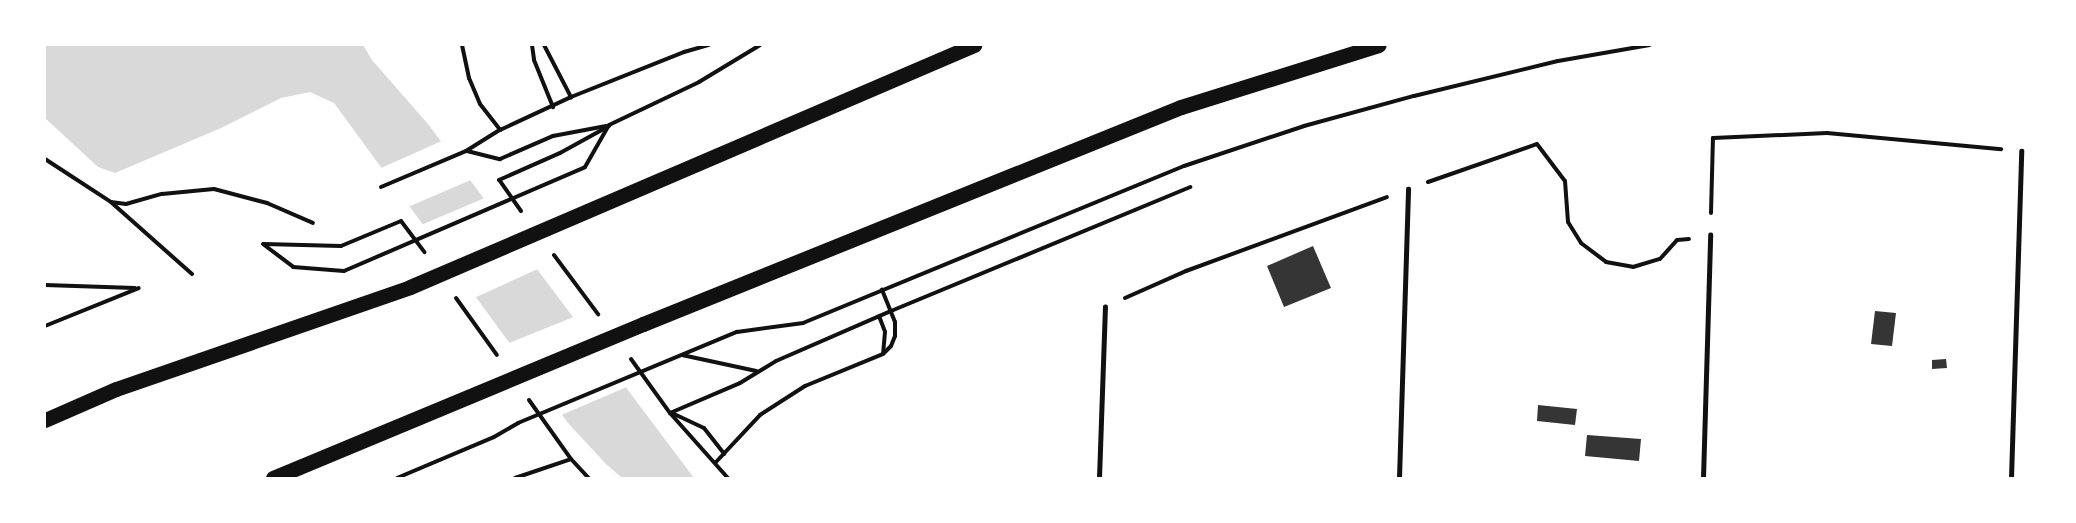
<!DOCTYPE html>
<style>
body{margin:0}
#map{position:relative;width:2076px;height:523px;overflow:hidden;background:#fff;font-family:"Fira Sans Condensed",sans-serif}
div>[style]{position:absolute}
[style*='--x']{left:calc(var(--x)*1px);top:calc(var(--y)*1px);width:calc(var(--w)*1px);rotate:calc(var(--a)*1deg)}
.water>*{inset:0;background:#d9d9d9}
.pier>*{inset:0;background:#fff}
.building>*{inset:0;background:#353535}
.path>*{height:4px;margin:-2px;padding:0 2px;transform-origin:2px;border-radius:2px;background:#111}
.service>*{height:4.5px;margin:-2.25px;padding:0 2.25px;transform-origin:2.25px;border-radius:2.25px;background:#111}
.primary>*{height:15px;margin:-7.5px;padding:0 7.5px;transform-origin:7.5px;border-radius:7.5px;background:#111}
span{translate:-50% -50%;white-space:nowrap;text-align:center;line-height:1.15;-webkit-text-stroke:5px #fff;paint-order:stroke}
.frame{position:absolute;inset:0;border:46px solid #fff;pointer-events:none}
</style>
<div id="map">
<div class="water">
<i style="clip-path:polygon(45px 45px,363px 45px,372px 60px,428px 124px,694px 478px,622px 478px,606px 464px,568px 423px,334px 103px,310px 92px,281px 98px,221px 128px,115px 173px,98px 167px,45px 118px)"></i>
</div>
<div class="pier">
<i style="clip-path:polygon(444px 140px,473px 179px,408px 207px,381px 168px)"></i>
<i style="clip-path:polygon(487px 197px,540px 268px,474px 298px,421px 225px)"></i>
<i style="clip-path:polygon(576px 316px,629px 386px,559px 416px,507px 344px)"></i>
</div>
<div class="building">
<i style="clip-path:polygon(1313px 246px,1331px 288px,1284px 307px,1267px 266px)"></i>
<i style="clip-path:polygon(1875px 311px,1896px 313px,1892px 346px,1871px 344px)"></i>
<i style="clip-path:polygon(1946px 359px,1947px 368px,1932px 369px,1932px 360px)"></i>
<i style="clip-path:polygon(1538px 405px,1577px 409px,1575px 425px,1537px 421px)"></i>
<i style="clip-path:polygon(1587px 435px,1641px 439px,1639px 461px,1585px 456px)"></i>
</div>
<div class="path">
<i style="--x:462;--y:45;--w:34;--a:78"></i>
<i style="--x:469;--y:78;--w:28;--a:67"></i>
<i style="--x:480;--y:104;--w:33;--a:52"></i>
<i style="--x:532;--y:45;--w:15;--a:82"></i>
<i style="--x:534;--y:60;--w:51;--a:68"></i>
<i style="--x:544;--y:45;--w:59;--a:62.6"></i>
<i style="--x:467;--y:151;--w:34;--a:14"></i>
<i style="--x:500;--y:159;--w:58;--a:-23.5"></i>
<i style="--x:553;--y:136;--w:54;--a:-10.7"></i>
<i style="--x:45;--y:159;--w:79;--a:33.1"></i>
<i style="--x:111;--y:202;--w:15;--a:8"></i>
<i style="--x:126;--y:204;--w:37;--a:-16"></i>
<i style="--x:162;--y:194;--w:52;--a:-5.5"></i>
<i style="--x:214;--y:189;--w:55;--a:14.8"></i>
<i style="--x:267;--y:203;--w:50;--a:23.5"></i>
<i style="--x:1428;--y:182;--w:115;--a:-19.2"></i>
<i style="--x:1537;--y:144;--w:46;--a:52.9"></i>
<i style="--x:1565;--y:181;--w:41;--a:85.8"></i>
<i style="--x:1568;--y:222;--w:25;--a:58"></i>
<i style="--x:1581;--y:243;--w:31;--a:37"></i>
<i style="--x:1606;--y:262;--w:27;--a:10"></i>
<i style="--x:1633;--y:267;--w:28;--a:-17"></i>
<i style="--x:1660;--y:259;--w:25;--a:-48"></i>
<i style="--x:1677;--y:240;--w:12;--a:-5"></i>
<i style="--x:381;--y:187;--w:92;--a:-23"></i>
<i style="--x:466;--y:151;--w:40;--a:-32"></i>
<i style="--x:500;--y:130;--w:78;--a:-24.9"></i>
<i style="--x:571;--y:97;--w:122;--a:-21.7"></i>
<i style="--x:684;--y:52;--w:26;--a:-16"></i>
<i style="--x:112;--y:203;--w:107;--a:41.6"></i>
<i style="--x:521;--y:211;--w:38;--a:-125"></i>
<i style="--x:499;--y:180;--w:67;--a:-23.9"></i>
<i style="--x:560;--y:153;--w:56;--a:-28.9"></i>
<i style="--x:1711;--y:213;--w:75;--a:-88.5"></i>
<i style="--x:1713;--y:138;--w:114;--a:-2.5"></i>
<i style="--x:1827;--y:133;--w:175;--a:5.3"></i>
<i style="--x:263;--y:244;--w:38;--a:37"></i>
<i style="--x:293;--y:267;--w:51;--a:4.5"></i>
<i style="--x:344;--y:271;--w:262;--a:-23.3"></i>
<i style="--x:585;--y:167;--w:48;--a:-60.3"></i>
<i style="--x:609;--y:125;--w:100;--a:-25.5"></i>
<i style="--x:699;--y:82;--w:71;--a:-31.2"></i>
<i style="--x:264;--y:244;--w:77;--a:1.5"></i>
<i style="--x:341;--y:246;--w:65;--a:-22.6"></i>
<i style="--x:401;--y:221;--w:39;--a:53"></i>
<i style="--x:554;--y:255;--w:74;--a:53.3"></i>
<i style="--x:45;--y:285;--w:90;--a:1.9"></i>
<i style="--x:456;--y:298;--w:70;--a:54.3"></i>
<i style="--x:1125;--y:298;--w:67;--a:-23.9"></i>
<i style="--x:1186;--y:271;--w:214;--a:-20.2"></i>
<i style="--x:879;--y:316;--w:17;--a:69"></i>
<i style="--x:885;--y:332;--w:21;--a:95"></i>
<i style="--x:45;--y:326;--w:101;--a:-22"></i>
<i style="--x:682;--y:355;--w:76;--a:12.2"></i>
<i style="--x:631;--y:359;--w:67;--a:54.2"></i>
<i style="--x:670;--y:413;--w:87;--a:48.3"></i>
<i style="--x:529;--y:400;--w:72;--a:54.6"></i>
<i style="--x:571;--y:459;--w:26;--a:47"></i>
<i style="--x:670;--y:413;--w:76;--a:-23.2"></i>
<i style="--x:740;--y:383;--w:42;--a:-31.4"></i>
<i style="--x:776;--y:361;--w:125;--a:-23.5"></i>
<i style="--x:891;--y:311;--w:324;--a:-22.5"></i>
<i style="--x:674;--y:414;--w:33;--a:25"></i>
<i style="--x:704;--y:428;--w:33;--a:52"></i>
<i style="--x:716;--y:462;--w:64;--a:-46.9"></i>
<i style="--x:760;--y:415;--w:54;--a:-32.8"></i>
<i style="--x:805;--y:386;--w:84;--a:-22.3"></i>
<i style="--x:883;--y:354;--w:11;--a:-45"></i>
<i style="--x:891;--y:346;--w:11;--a:-68"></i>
<i style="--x:895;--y:336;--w:14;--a:-90"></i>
<i style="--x:895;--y:322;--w:35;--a:-112"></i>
<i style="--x:397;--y:478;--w:105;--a:-22.9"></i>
<i style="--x:494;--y:437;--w:28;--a:-30"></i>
<i style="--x:518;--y:423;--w:237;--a:-22.6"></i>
<i style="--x:737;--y:332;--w:67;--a:-7.8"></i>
<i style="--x:803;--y:323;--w:412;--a:-22.4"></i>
<i style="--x:1184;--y:166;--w:126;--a:-18.4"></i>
<i style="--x:1304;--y:126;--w:114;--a:-15.3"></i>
<i style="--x:1414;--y:96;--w:148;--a:-13.7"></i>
<i style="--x:1558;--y:61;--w:93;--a:-9.9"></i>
<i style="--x:515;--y:478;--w:59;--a:-18.7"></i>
</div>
<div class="service">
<i style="--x:1099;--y:478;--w:171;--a:-88"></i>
<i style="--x:1399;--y:478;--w:289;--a:-88.2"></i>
<i style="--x:1703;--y:478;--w:243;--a:-88.3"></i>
<i style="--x:2011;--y:478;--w:327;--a:-88.2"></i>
</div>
<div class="primary">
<i style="--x:45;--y:420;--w:77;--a:-23.6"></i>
<i style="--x:116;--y:389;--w:311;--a:-19.1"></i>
<i style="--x:410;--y:287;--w:614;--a:-23.22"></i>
<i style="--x:273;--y:478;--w:401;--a:-22.6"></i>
<i style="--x:643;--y:324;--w:580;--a:-21.97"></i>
<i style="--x:1181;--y:107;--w:207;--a:-17.4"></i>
</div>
<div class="frame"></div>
</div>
